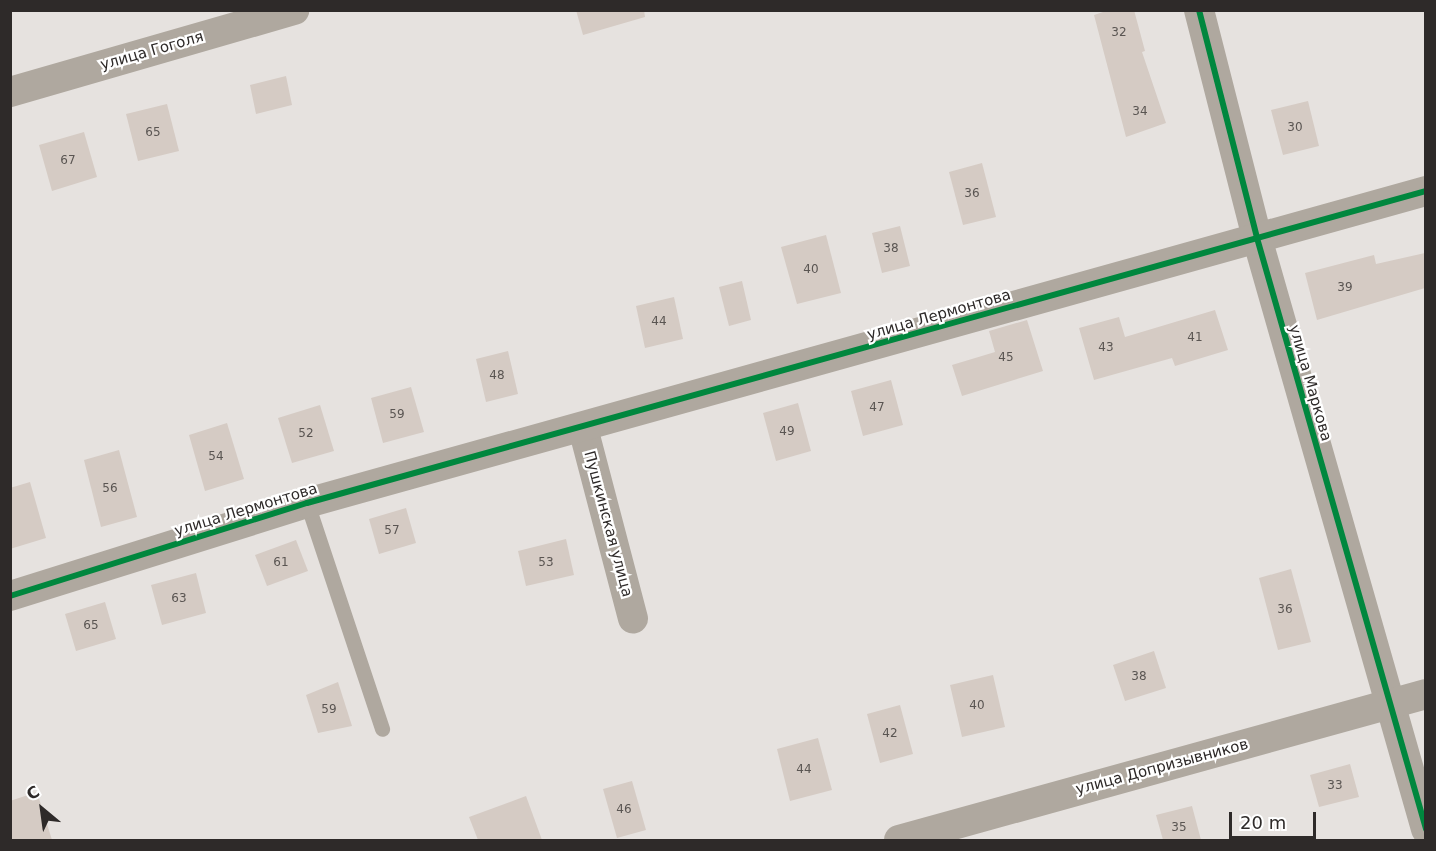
<!DOCTYPE html>
<meta charset="utf-8">
<style>
body{margin:0}
#map{position:relative;width:1436px;height:851px;overflow:hidden;background:#e6e2df;font-family:"DejaVu Sans",sans-serif}
div>[style]{position:absolute}
[style*='--x']{left:calc(var(--x)*1px);top:calc(var(--y)*1px);width:calc(var(--w)*1px);rotate:calc(var(--a)*1deg)}
.building>*{inset:0;background:#d5cbc4}
.service>*{height:15px;margin:-7.5px;padding:0 7.5px;transform-origin:7.5px;border-radius:7.5px;background:#afa89f}
.minor>*{height:30px;margin:-15px;padding:0 15px;transform-origin:15px;border-radius:15px;background:#afa89f}
.cycleway>*{height:6px;margin:-3px;padding:0 3px;transform-origin:3px;border-radius:3px;background:#00873e}
span{translate:-50% -50%;white-space:nowrap;text-align:center;line-height:1.15;-webkit-text-stroke:4.5px #fff;paint-order:stroke}
.number-label{font-size:12px;color:#5a5552}
.number-label span{-webkit-text-stroke-width:0}
.street-label{font-size:15px;color:#2e2a29}
.frame{position:absolute;inset:0;border:12px solid #2e2a29;pointer-events:none}
.north{position:absolute;left:12px;top:779px;width:60px;height:60px;-webkit-text-stroke:4px #fff;paint-order:stroke;rotate:331deg;font-size:16px;font-weight:700;line-height:24px;text-align:center;color:#2e2a29}
.north::after{content:'';display:block;margin:auto;width:21px;height:27px;background:#2e2a29;clip-path:polygon(50% 0,100% 100%,50% 72%,0 100%)}
.scale{position:absolute;left:1229px;top:812px;width:87px;height:27px;box-sizing:border-box;border:3px solid #2e2a29;border-top:0;padding-left:8px;font-size:18px;line-height:21px;white-space:nowrap;color:#2e2a29;-webkit-text-stroke:4px #fff;paint-order:stroke}
</style>
<div id="map">
<div class="building">
<i style="clip-path:polygon(576px 10px,644px 10px,645px 17px,583px 35px)"></i>
<i style="clip-path:polygon(1109px 10px,1134px 10px,1145px 51px,1142px 52px,1166px 123px,1126px 137px,1094px 15px)"></i>
<i style="clip-path:polygon(286px 76px,292px 105px,256px 114px,250px 85px)"></i>
<i style="clip-path:polygon(1308px 101px,1319px 146px,1283px 155px,1271px 110px)"></i>
<i style="clip-path:polygon(167px 104px,179px 151px,138px 161px,126px 114px)"></i>
<i style="clip-path:polygon(84px 132px,97px 177px,52px 191px,39px 145px)"></i>
<i style="clip-path:polygon(982px 163px,996px 217px,963px 225px,949px 172px)"></i>
<i style="clip-path:polygon(900px 226px,910px 266px,882px 273px,872px 233px)"></i>
<i style="clip-path:polygon(826px 235px,841px 293px,797px 304px,781px 247px)"></i>
<i style="clip-path:polygon(1425px 253px,1425px 288px,1317px 320px,1305px 273px,1374px 255px,1376px 264px)"></i>
<i style="clip-path:polygon(742px 281px,751px 320px,729px 326px,719px 287px)"></i>
<i style="clip-path:polygon(674px 297px,683px 339px,645px 348px,636px 306px)"></i>
<i style="clip-path:polygon(1215px 310px,1228px 350px,1175px 366px,1172px 358px,1094px 380px,1079px 328px,1119px 317px,1125px 337px)"></i>
<i style="clip-path:polygon(1027px 320px,1043px 371px,962px 396px,952px 365px,995px 352px,989px 331px)"></i>
<i style="clip-path:polygon(508px 351px,518px 394px,486px 402px,476px 359px)"></i>
<i style="clip-path:polygon(891px 380px,903px 425px,863px 436px,851px 391px)"></i>
<i style="clip-path:polygon(411px 387px,424px 432px,383px 443px,371px 398px)"></i>
<i style="clip-path:polygon(798px 403px,811px 451px,776px 461px,763px 413px)"></i>
<i style="clip-path:polygon(320px 405px,334px 451px,292px 463px,278px 418px)"></i>
<i style="clip-path:polygon(227px 423px,244px 479px,205px 491px,189px 435px)"></i>
<i style="clip-path:polygon(119px 450px,137px 517px,101px 527px,84px 460px)"></i>
<i style="clip-path:polygon(30px 482px,46px 538px,10px 549px,10px 488px)"></i>
<i style="clip-path:polygon(406px 508px,416px 543px,379px 554px,369px 519px)"></i>
<i style="clip-path:polygon(566px 539px,574px 575px,526px 586px,518px 551px)"></i>
<i style="clip-path:polygon(296px 540px,308px 571px,267px 586px,255px 555px)"></i>
<i style="clip-path:polygon(1291px 569px,1311px 642px,1278px 650px,1259px 578px)"></i>
<i style="clip-path:polygon(196px 573px,206px 613px,162px 625px,151px 585px)"></i>
<i style="clip-path:polygon(105px 602px,116px 639px,76px 651px,65px 614px)"></i>
<i style="clip-path:polygon(1154px 651px,1166px 688px,1125px 701px,1113px 665px)"></i>
<i style="clip-path:polygon(993px 675px,1005px 727px,962px 737px,950px 685px)"></i>
<i style="clip-path:polygon(338px 682px,352px 726px,318px 733px,306px 695px)"></i>
<i style="clip-path:polygon(900px 705px,913px 754px,880px 763px,867px 714px)"></i>
<i style="clip-path:polygon(818px 738px,832px 790px,790px 801px,777px 749px)"></i>
<i style="clip-path:polygon(1350px 764px,1359px 797px,1319px 807px,1310px 775px)"></i>
<i style="clip-path:polygon(632px 781px,646px 830px,617px 838px,603px 789px)"></i>
<i style="clip-path:polygon(37px 792px,52px 840px,10px 840px,10px 801px)"></i>
<i style="clip-path:polygon(526px 796px,542px 840px,478px 840px,469px 817px)"></i>
<i style="clip-path:polygon(1192px 806px,1201px 840px,1163px 840px,1156px 815px)"></i>
</div>
<div class="service">
<i style="--x:307;--y:503;--w:238;--a:71.6"></i>
</div>
<div class="minor">
<i style="--x:1199;--y:10;--w:235;--a:75.7"></i>
<i style="--x:1257;--y:238;--w:615;--a:74.04"></i>
<i style="--x:10;--y:92;--w:296;--a:-16.1"></i>
<i style="--x:583;--y:428;--w:197;--a:75.3"></i>
<i style="--x:10;--y:596;--w:311;--a:-17.4"></i>
<i style="--x:307;--y:503;--w:1162;--a:-15.58"></i>
<i style="--x:899;--y:840;--w:547;--a:-15.48"></i>
</div>
<div class="cycleway">
<i style="--x:1199;--y:10;--w:235;--a:75.7"></i>
<i style="--x:1257;--y:238;--w:615;--a:74.04"></i>
<i style="--x:10;--y:596;--w:311;--a:-17.4"></i>
<i style="--x:307;--y:503;--w:1162;--a:-15.58"></i>
</div>
<div class="number-label">
<span style="left:1119px;top:33px">32</span>
<span style="left:1140px;top:112px">34</span>
<span style="left:1295px;top:128px">30</span>
<span style="left:153px;top:133px">65</span>
<span style="left:68px;top:161px">67</span>
<span style="left:972px;top:194px">36</span>
<span style="left:891px;top:249px">38</span>
<span style="left:811px;top:270px">40</span>
<span style="left:1345px;top:288px">39</span>
<span style="left:659px;top:322px">44</span>
<span style="left:1195px;top:338px">41</span>
<span style="left:1106px;top:348px">43</span>
<span style="left:1006px;top:358px">45</span>
<span style="left:497px;top:376px">48</span>
<span style="left:877px;top:408px">47</span>
<span style="left:397px;top:415px">59</span>
<span style="left:787px;top:432px">49</span>
<span style="left:306px;top:434px">52</span>
<span style="left:216px;top:457px">54</span>
<span style="left:110px;top:489px">56</span>
<span style="left:392px;top:531px">57</span>
<span style="left:281px;top:563px">61</span>
<span style="left:546px;top:563px">53</span>
<span style="left:179px;top:599px">63</span>
<span style="left:1285px;top:610px">36</span>
<span style="left:91px;top:626px">65</span>
<span style="left:1139px;top:677px">38</span>
<span style="left:977px;top:706px">40</span>
<span style="left:329px;top:710px">59</span>
<span style="left:890px;top:734px">42</span>
<span style="left:804px;top:770px">44</span>
<span style="left:1335px;top:786px">33</span>
<span style="left:624px;top:810px">46</span>
<span style="left:1179px;top:828px">35</span>
</div>
<div class="street-label">
<span style="left:152px;top:51px;rotate:-16deg">улица Гоголя</span>
<span style="left:939px;top:315px;rotate:-16deg">улица Лермонтова</span>
<span style="left:1310px;top:383px;rotate:74deg">улица Маркова</span>
<span style="left:246px;top:510px;rotate:-17deg">улица Лермонтова</span>
<span style="left:608px;top:524px;rotate:75deg">Пушкинская улица</span>
<span style="left:1162px;top:767px;rotate:-15deg">улица Допризывников</span>
</div>
<div class="frame"></div>
<div class="north">С</div>
<div class="scale">20 m</div>
</div>
